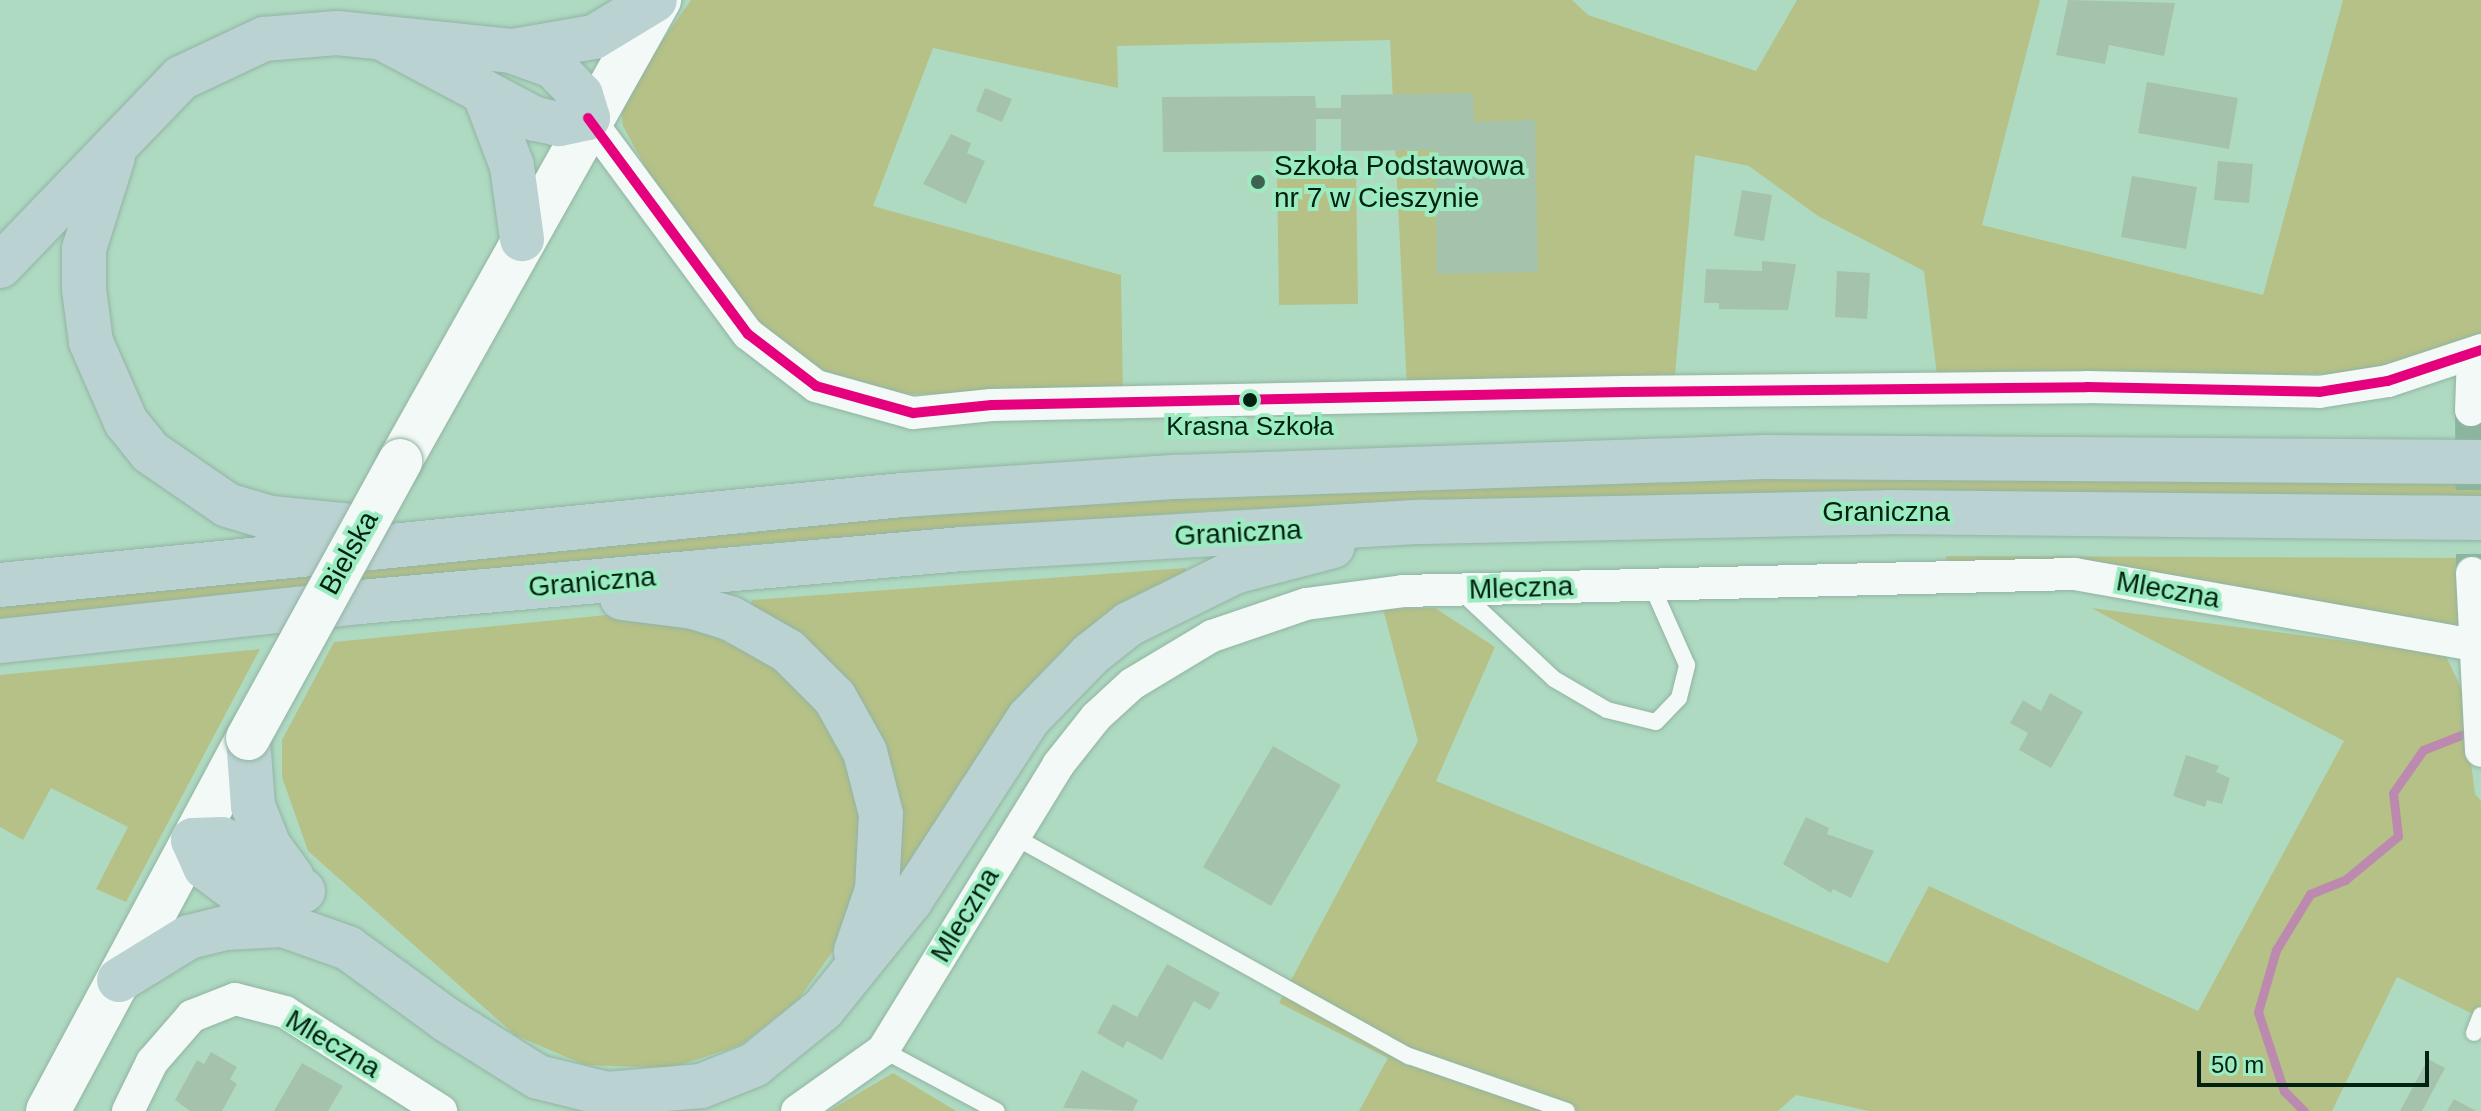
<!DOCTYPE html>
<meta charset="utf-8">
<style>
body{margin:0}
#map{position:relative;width:2481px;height:1111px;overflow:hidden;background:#afdac2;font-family:Helvetica,sans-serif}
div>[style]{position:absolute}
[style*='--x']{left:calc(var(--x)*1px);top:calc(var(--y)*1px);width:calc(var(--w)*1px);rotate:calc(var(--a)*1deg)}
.green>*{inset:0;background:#b6c187}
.stream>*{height:9px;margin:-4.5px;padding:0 4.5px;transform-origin:4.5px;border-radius:4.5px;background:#bc8aae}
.building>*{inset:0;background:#a5c2ad}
.street-tunnel>*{height:32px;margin-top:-16px;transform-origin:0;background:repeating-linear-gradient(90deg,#8cb59f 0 32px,transparent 0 48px)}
.roads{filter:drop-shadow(0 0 2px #91b4a2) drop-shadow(0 0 2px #91b4a2)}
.lane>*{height:16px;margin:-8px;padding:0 8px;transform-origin:8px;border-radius:8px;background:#f3f9f6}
.street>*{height:32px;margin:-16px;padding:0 16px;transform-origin:16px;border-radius:16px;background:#f3f9f6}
.secondary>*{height:44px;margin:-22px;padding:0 22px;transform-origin:22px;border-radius:22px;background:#f3f9f6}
.highway>*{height:44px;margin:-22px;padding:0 22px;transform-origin:22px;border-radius:22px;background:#bbd2d3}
.bridges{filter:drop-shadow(0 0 2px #91b4a2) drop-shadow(0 0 2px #91b4a2)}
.secondary-bridge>*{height:44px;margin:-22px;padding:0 22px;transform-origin:22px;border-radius:22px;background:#f3f9f6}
.bus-1>*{height:10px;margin:-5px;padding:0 5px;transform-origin:5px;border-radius:5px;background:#e5007d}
.dots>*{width:22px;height:22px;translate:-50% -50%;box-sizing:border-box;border:4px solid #9decc1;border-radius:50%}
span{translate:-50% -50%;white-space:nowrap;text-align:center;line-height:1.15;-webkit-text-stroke:8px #9decc1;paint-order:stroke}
.bus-label{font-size:26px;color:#012213}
.poi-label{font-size:28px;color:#012213}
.left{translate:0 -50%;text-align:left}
.street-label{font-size:28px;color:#012213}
.scale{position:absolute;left:2197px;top:1051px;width:232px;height:36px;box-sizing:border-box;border:4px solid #012213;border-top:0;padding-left:10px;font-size:24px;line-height:28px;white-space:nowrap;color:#012213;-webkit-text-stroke:6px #9decc1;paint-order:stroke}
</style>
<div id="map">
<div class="green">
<i style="clip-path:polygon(691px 0,1572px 0,1588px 15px,1756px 71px,1797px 0,2040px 0,1982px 225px,2263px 295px,2343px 0,2481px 0,2481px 360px,2355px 374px,1937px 375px,1924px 271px,1818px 216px,1749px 166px,1695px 155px,1675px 375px,1407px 389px,1390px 40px,1117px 46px,1118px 88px,933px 48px,873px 206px,1121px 275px,1123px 395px,906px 394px,824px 371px,781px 343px,755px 318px,659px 192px,623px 126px,620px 101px)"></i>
<i style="clip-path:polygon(1356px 173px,1358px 304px,1279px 305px,1277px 174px)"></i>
<i style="clip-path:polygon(1642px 477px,2481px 482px,2481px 500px,1501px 499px,1213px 511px,757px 544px,0 623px,0 604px,614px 540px,1097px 501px)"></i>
<i style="clip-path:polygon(1946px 556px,2481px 558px,2481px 645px,1948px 571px)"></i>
<i style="clip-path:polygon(1185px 568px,1187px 572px,998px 730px,957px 787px,896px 890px,815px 648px,751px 605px,752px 600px)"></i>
<i style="clip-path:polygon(1435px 608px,1495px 647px,1436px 781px,1888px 963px,1929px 886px,2198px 1011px,2344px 741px,2091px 608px,2445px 654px,2462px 690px,2475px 794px,2481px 801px,2481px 1018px,2397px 977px,2332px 1111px,1869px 1111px,1796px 1095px,1778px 1111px,1359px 1111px,1388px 1058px,1279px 1003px,1418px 741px,1383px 609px)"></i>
<i style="clip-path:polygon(617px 614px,701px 630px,778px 668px,821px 711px,850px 769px,861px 820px,857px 885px,840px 941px,798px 1000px,741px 1045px,671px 1068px,585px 1065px,515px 1035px,308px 851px,282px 777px,282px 740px,334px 642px)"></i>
<i style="clip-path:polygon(260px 649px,126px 902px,96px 889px,128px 827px,51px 788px,23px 840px,0 827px,0 675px)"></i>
<i style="clip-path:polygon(893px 1073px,956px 1111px,829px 1111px)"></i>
</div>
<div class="stream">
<i style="--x:2304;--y:1111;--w:28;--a:-135"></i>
<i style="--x:2284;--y:1091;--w:83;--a:-108.2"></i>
<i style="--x:2258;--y:1012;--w:65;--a:-73.8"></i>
<i style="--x:2276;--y:950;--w:66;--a:-58.7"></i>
<i style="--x:2310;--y:894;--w:38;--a:-22"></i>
<i style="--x:2345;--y:880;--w:69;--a:-39.7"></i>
<i style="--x:2398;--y:836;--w:43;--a:-96.6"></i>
<i style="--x:2393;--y:793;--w:52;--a:-55.1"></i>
<i style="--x:2423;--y:750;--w:55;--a:-21.4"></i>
</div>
<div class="building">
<i style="clip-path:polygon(2068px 0,2175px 3px,2164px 56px,2109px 45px,2105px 64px,2056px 55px)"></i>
<i style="clip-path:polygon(2147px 82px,2238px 98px,2229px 149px,2138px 133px)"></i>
<i style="clip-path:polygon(985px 88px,1012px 99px,1002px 122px,976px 111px)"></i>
<i style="clip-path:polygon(1473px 93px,1474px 122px,1535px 120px,1538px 272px,1437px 274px,1436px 150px,1341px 151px,1341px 119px,1316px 119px,1316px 151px,1163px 152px,1162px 97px,1315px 96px,1316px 108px,1341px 108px,1341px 95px)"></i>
<i style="clip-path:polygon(951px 134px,971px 143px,967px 153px,985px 161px,966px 204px,923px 184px)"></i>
<i style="clip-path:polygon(2218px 161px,2253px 164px,2249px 203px,2214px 200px)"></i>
<i style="clip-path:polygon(2132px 176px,2197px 187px,2186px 249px,2121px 237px)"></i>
<i style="clip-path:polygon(1742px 190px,1772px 195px,1764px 241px,1734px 236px)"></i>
<i style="clip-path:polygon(1762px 261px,1796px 264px,1788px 310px,1719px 309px,1719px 303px,1704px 303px,1706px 269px,1762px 271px)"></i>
<i style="clip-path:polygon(1837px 271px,1870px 273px,1867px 319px,1835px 317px)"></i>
<i style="clip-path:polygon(2050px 693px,2083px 712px,2051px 768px,2019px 750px,2028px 733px,2010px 723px,2023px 700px,2041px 711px)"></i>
<i style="clip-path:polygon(1273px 746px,1341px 785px,1271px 906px,1203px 867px)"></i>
<i style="clip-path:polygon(2186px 755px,2219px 766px,2216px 772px,2230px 778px,2222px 804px,2207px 800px,2205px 807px,2173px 796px)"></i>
<i style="clip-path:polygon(1806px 817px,1829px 828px,1827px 834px,1874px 851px,1851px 898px,1833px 889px,1831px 893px,1783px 864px)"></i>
<i style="clip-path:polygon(1167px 964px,1220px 993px,1210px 1010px,1194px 1001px,1162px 1060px,1127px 1041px,1123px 1048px,1097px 1033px,1113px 1004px,1137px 1017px)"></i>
<i style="clip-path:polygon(211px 1052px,237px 1067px,230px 1079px,237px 1084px,222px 1111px,190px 1111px,175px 1100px,197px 1060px,204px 1064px)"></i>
<i style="clip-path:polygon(2428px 1059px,2445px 1068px,2422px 1111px,2400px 1111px)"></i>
<i style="clip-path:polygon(302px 1063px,343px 1086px,328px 1111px,274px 1111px)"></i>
<i style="clip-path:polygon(1082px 1070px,1138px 1100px,1133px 1111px,1063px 1108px)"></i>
<i style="clip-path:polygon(2454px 1099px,2476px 1111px,2447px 1111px)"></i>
</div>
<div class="street-tunnel">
<i style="--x:2471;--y:410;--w:163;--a:89.6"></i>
</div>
<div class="roads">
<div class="lane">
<i style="--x:1459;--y:590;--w:130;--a:43.1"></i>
<i style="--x:1554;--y:679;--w:61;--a:30.3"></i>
<i style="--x:1607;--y:710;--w:50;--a:13.8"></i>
<i style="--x:1656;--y:722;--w:33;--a:-46"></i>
<i style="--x:1679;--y:698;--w:34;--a:-76"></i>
<i style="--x:1687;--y:665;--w:89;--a:-114"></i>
<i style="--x:1013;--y:836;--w:453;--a:29.1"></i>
<i style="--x:1409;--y:1056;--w:167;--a:19.2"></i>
<i style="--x:2474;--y:1033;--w:19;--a:-69"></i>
<i style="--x:883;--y:1050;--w:129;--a:28.2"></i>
</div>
<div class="street">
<i style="--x:588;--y:118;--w:269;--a:53.5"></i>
<i style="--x:748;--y:334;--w:86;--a:37.4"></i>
<i style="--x:816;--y:386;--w:101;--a:15.6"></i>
<i style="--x:913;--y:413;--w:79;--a:-5.8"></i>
<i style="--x:992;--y:405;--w:632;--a:-1.18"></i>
<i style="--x:1624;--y:392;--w:463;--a:-0.6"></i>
<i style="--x:2087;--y:387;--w:232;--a:1.2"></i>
<i style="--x:2319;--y:392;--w:70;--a:-9.1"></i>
<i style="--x:2388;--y:381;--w:98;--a:-18.4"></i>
<i style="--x:2471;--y:410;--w:54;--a:-87.9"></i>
<i style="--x:2472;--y:573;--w:178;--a:87.1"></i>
<i style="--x:128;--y:1111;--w:55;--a:-63.9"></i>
<i style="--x:152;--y:1062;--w:61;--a:-49"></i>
<i style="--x:192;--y:1016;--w:46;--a:-21.6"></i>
<i style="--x:235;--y:999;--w:52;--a:14.6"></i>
<i style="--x:285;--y:1012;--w:185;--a:32.4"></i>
<i style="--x:797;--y:1111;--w:105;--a:-35.3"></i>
<i style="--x:883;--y:1050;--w:334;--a:-58.4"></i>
<i style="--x:1058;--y:765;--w:61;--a:-51.6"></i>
<i style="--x:1096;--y:717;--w:49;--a:-42.5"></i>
<i style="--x:1132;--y:684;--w:93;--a:-31"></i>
<i style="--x:1212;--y:636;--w:99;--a:-18.8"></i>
<i style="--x:1306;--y:604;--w:98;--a:-7.6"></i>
<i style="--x:1403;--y:591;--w:672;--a:-1.45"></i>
<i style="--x:2075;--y:574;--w:412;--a:10.1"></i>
</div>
<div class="secondary">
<i style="--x:400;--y:461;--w:529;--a:-60.67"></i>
<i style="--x:48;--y:1111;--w:423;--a:-61.8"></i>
</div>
<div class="highway">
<i style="--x:513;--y:51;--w:82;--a:-9.8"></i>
<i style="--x:594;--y:37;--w:71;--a:-31.2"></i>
<i style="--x:484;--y:92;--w:79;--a:69.3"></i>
<i style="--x:512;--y:166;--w:74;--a:82.2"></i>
<i style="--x:113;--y:157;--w:96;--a:107.5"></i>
<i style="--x:84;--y:249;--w:40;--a:90"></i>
<i style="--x:84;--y:289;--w:53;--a:82.5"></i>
<i style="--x:91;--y:342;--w:87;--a:66.4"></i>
<i style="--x:126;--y:422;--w:38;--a:51"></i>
<i style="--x:150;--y:452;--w:93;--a:34.5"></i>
<i style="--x:227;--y:505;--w:46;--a:16.5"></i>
<i style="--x:271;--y:518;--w:91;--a:5.6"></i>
<i style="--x:0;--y:266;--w:261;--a:-46.1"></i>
<i style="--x:181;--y:78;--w:92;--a:-25.2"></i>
<i style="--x:264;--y:39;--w:73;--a:-4.7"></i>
<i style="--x:337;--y:33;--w:175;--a:5.9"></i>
<i style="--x:511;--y:51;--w:45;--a:19.7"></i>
<i style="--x:553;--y:66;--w:40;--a:46"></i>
<i style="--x:581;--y:95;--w:24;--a:73"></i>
<i style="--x:588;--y:118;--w:30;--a:168"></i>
<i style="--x:559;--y:124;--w:25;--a:-168"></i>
<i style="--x:535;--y:119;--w:171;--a:-152.1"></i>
<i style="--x:0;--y:585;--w:906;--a:-5.7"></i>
<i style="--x:902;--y:495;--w:275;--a:-3.8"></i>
<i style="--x:1176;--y:477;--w:588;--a:-1.95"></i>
<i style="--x:1764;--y:457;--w:717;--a:0.4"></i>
<i style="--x:622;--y:598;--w:72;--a:7.2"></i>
<i style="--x:693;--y:607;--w:39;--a:17"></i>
<i style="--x:730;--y:618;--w:67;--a:29.6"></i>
<i style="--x:788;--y:651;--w:66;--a:45"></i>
<i style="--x:835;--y:698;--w:62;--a:60.9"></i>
<i style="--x:865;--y:752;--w:64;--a:75.5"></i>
<i style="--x:881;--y:814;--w:76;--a:93"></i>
<i style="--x:877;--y:890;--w:65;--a:109"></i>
<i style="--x:0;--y:641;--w:362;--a:-6.2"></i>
<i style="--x:360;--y:602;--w:604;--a:-5.03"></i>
<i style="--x:962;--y:549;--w:462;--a:-3.4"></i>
<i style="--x:1423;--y:522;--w:466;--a:-1.2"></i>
<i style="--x:1889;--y:512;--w:592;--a:0.58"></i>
<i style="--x:248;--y:738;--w:68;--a:85.8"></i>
<i style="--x:253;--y:806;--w:43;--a:68.2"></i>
<i style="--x:269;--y:846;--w:39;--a:54"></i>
<i style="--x:303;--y:891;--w:96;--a:-147.3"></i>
<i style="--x:222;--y:839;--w:29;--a:178"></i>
<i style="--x:193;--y:840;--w:30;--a:66"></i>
<i style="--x:205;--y:867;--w:97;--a:36.6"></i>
<i style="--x:283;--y:925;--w:69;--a:19.5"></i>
<i style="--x:348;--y:948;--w:122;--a:36"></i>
<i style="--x:447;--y:1020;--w:107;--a:32.1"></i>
<i style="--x:538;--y:1077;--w:71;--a:13.8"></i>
<i style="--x:607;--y:1094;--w:94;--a:-4.9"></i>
<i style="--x:701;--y:1086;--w:57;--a:-21.6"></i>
<i style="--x:754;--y:1065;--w:89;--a:-39.1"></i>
<i style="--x:823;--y:1009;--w:139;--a:-51.1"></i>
<i style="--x:910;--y:901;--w:218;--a:-57"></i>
<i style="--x:1029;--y:718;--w:89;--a:-45.9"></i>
<i style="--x:1091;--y:654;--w:48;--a:-38.3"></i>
<i style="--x:1129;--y:624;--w:117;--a:-26.3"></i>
<i style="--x:1234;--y:572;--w:102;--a:-14.7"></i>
<i style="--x:119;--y:980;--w:82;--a:-31.6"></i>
<i style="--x:189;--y:937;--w:37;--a:-14"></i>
<i style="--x:225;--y:928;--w:58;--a:-3"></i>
</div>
</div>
<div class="bridges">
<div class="secondary-bridge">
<i style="--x:248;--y:738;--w:316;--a:-61.2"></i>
</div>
</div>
<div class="bus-1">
<i style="--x:588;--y:118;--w:269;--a:53.5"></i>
<i style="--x:748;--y:334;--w:86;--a:37.4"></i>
<i style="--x:816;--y:386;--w:101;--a:15.6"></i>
<i style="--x:913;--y:413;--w:79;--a:-5.8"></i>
<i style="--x:992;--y:405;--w:632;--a:-1.18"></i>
<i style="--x:1624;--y:392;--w:463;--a:-0.6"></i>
<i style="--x:2087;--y:387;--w:232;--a:1.2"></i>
<i style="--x:2319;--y:392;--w:70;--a:-9.1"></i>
<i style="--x:2388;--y:381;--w:98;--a:-18.4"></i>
</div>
<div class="dots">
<i style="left:1258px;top:182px;background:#3e6250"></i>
<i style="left:1250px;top:400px;background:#012213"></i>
</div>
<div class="bus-label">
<span style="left:1250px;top:427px">Krasna Szkoła</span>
</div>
<div class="poi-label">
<span class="left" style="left:1274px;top:182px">Szkoła Podstawowa<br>nr 7 w Cieszynie</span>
</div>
<div class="street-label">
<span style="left:1886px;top:512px">Graniczna</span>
<span style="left:1238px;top:533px;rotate:-3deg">Graniczna</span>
<span style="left:349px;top:553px;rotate:-61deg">Bielska</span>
<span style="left:592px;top:582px;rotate:-5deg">Graniczna</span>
<span style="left:1521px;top:588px;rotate:-2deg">Mleczna</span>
<span style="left:2168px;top:590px;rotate:10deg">Mleczna</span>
<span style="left:965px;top:915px;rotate:-59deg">Mleczna</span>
<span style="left:333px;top:1044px;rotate:31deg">Mleczna</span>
</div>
<div class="scale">50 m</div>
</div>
